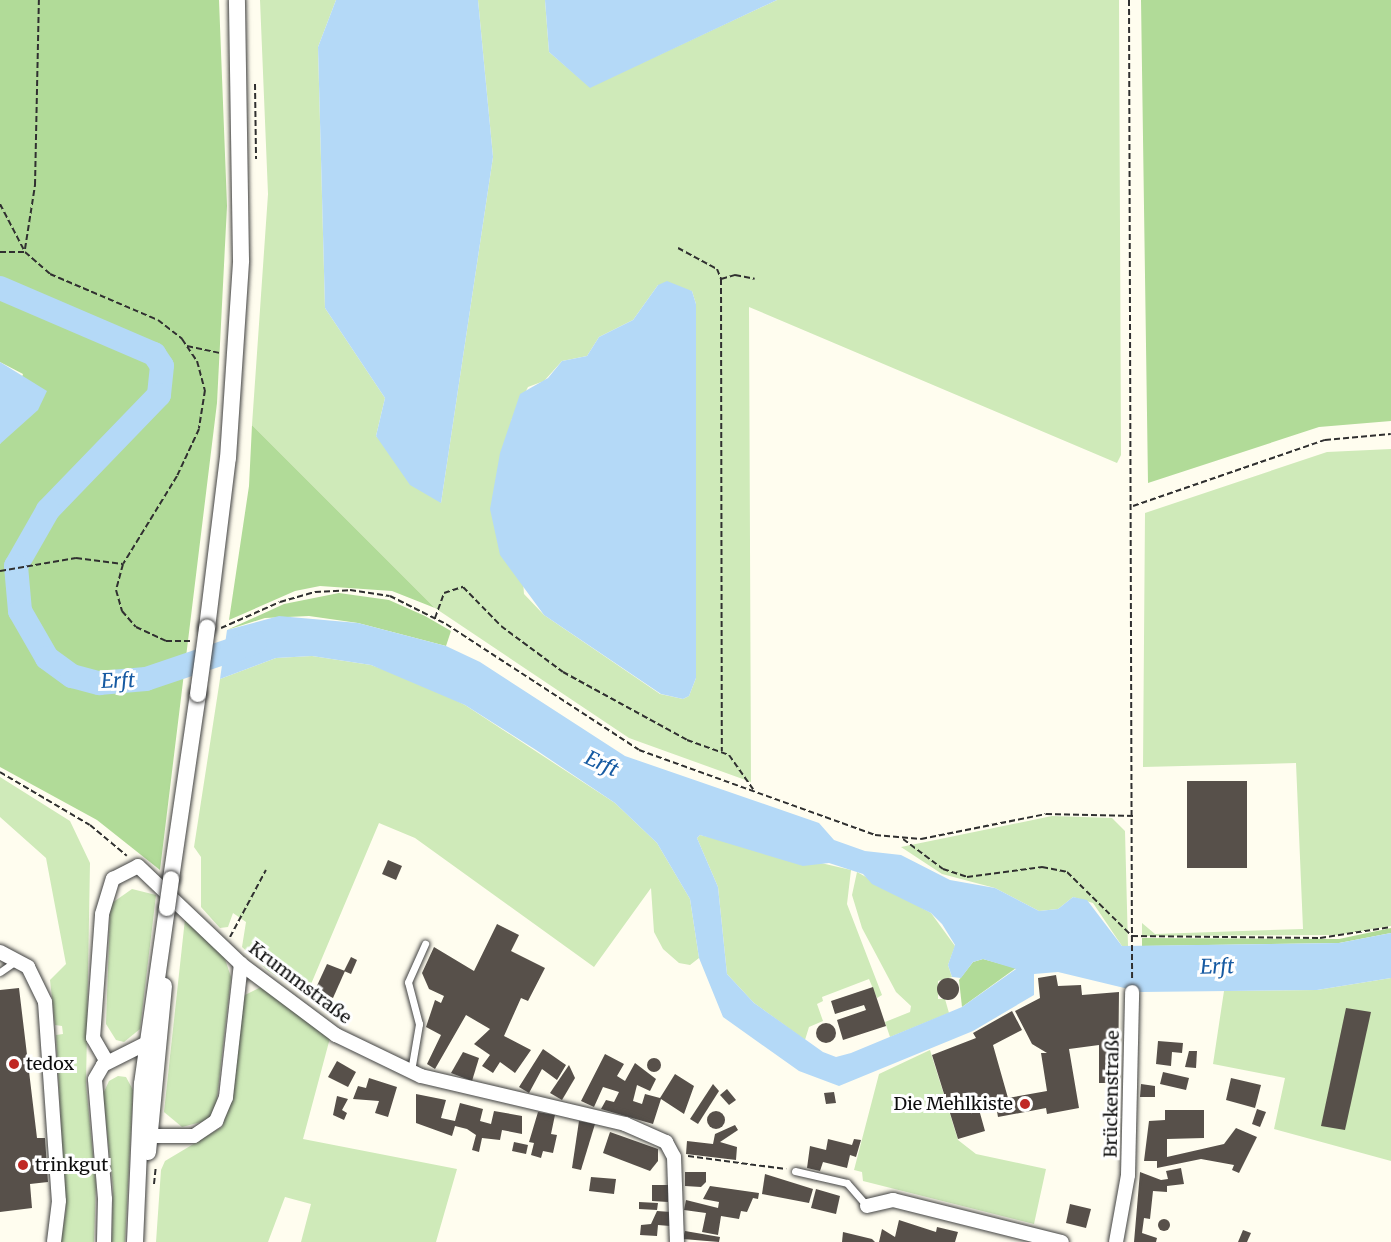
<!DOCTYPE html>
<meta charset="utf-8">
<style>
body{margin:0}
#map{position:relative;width:1391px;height:1242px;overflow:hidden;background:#fffdef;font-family:Merriweather,serif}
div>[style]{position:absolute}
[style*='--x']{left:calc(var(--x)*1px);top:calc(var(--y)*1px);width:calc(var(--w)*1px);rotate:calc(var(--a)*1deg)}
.green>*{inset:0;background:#cfeab9}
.forest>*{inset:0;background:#b1db98}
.water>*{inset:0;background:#b4d9f7}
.river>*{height:24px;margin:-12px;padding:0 12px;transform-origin:12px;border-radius:12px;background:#b4d9f7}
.building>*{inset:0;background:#57504a}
.round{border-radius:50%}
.path>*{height:2px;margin-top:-1px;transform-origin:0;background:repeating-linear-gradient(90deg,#303030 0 6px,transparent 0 9px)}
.roads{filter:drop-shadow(0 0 2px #414141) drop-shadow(0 0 2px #414141)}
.service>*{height:7px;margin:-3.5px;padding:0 3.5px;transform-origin:3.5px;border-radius:3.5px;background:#fff}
.minor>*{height:14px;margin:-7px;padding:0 7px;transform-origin:7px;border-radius:7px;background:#fff}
.tertiary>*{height:16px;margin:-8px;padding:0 8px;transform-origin:8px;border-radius:8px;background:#fff}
.bridges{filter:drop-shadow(0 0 2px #414141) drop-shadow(0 0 2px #414141)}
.tertiary-bridge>*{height:16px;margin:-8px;padding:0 8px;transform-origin:8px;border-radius:8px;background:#fff}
.dots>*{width:16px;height:16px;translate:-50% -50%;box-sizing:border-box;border:3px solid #fff;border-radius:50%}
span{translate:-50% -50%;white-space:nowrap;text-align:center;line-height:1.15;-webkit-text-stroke:6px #fff;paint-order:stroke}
.street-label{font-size:18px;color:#0e0e0e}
.poi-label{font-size:18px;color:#0e0e0e}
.left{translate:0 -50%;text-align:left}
.right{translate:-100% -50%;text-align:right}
.water-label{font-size:20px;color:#165aa2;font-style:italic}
</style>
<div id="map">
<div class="green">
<i style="clip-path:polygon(evenodd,260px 0,336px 0,318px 47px,325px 308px,385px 398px,376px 436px,441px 503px,493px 157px,478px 0,545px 0,549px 52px,590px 87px,777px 0,1119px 0,1121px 455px,1117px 463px,749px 307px,751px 782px,629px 738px,435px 608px,252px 425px,268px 194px,260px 0,658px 285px,692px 291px,696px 304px,696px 678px,689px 696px,683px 699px,660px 694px,544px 615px,524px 594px,511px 421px,528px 387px,544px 381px,562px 361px,587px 356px,599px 337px,633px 320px,658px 285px)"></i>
<i style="clip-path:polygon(1391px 449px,1391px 926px,1337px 935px,1142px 936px,1142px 923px,1155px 934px,1303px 929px,1296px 763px,1143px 767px,1145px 513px,1327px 452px)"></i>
<i style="clip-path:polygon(312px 656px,371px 665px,424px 684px,465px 705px,615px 803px,657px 843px,690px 899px,699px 958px,690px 965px,679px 963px,663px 949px,654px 932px,651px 888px,594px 967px,415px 838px,379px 823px,306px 996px,267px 970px,242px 947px,246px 922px,233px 913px,228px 927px,220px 928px,201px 907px,201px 857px,194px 847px,220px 679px,276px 658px)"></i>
<i style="clip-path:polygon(0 777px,70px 821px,90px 863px,86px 1085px,96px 1184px,94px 1242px,61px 1242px,66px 1210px,56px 1035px,63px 1034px,62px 1026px,55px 1025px,50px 980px,66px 964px,46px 858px,0 817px)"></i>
<i style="clip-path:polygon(1052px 816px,1112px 818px,1125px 831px,1128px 946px,1122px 946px,1093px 903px,1073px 897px,1058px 909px,1039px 911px,995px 888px,942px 874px,901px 847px)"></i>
<i style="clip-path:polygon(700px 835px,851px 870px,847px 904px,882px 995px,877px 998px,869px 979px,822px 997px,823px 1001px,817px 1004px,823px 1021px,809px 1027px,805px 1040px,754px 1003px,727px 974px,718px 887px,697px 838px)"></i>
<i style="clip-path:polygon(857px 872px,931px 913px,955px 946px,948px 965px,952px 977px,938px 981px,938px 999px,945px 999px,949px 1013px,890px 1037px,885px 1022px,910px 1012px,911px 1006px,896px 992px,862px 928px,852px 895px)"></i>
<i style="clip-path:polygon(132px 889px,156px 895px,140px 1029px,124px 1042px,116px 1040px,106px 1024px,110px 913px,112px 903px)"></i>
<i style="clip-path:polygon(185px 919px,224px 956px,231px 977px,216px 1107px,209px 1120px,182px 1127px,164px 1112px)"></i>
<i style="clip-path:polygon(1391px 978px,1391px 1161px,1274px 1129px,1285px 1078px,1213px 1064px,1224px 991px,1317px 990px)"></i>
<i style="clip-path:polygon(261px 987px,330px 1038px,303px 1139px,457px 1169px,436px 1242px,301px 1242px,311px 1204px,285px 1197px,268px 1242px,156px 1242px,161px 1170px,165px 1161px,222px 1127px,230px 1105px,243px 996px)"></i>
<i style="clip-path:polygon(930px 1050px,958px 1140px,976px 1154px,1046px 1169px,1034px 1224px,863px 1181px,862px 1172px,854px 1170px,879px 1074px)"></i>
<i style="clip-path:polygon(118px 1076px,126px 1077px,133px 1090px,125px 1242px,112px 1242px,113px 1187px,103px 1094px,109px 1081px)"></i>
</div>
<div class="forest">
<i style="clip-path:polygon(0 0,219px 0,227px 206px,217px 403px,160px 870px,97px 820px,0 767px,0 444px,23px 374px,0 362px)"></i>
<i style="clip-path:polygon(1141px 0,1391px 0,1391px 421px,1319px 427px,1148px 483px)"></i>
<i style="clip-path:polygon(252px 425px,435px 608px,392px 591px,320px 586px,295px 591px,229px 620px,249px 486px)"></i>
<i style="clip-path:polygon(339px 593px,389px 600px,425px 616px,451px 631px,446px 646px,358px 623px,309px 616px,265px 618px,227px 630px,284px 604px)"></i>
<i style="clip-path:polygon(1391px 928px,1391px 933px,1339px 943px,1142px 946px,1142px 938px,1339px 939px)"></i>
<i style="clip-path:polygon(983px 959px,1016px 968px,962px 1007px,959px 980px,973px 962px)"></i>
</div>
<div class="water">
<i style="clip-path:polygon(336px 0,478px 0,493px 157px,441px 503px,410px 485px,376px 436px,385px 398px,325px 308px,318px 47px)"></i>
<i style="clip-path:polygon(545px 0,777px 0,590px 88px,549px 52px)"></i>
<i style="clip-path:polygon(667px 281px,692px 291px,696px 304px,696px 678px,689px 696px,683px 699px,661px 694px,544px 615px,500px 555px,490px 509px,500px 453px,520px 394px,548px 378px,562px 361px,587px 356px,599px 337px,633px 320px,658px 285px)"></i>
<i style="clip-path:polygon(0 362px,47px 391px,38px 410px,0 444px)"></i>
<i style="clip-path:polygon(evenodd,279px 616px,358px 623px,446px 646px,480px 662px,625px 756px,819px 823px,834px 840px,865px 851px,901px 855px,950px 880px,995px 888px,1039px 911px,1058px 909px,1073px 897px,1087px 900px,1122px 946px,1339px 943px,1391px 933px,1391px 978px,1317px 990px,1141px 992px,1058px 972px,1034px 974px,1034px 995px,973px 1031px,839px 1086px,799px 1071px,723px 1017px,699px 958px,690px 899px,657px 843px,615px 803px,536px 750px,465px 705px,371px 665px,312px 656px,276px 658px,220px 679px,227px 630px,279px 616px,700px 835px,803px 866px,829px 863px,863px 874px,872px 884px,931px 913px,942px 924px,955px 945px,948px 965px,952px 977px,961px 978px,973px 962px,983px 959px,1016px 969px,962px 1007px,851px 1053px,836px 1057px,823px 1052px,754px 1003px,727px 974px,718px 887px,697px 838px,700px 835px)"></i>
</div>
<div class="river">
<i style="--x:0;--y:288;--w:168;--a:23.2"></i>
<i style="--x:154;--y:354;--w:14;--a:56"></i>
<i style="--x:162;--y:366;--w:29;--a:96"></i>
<i style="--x:159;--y:395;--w:160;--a:134"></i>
<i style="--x:48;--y:510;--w:64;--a:119.7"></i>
<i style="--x:16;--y:566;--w:45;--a:84.9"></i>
<i style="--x:20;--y:611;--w:54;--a:60.1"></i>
<i style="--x:47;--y:658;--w:31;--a:36"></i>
<i style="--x:72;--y:676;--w:28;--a:15"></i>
<i style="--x:99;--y:683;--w:47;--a:-4.9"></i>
<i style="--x:146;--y:679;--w:115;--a:-18.7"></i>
</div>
<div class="building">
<i style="clip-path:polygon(1187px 781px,1247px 781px,1247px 868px,1187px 868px)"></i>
<i style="clip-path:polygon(388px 860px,402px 866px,396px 880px,382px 874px)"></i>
<i style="clip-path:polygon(497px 924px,519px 935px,511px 951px,545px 968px,528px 1001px,521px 998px,504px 1036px,531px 1050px,515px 1073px,500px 1062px,493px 1073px,482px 1066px,490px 1055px,474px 1044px,490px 1029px,466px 1015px,435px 1069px,427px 1064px,441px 1035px,426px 1027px,435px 1000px,441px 1003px,444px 996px,429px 989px,422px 973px,434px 947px,474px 971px)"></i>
<i style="clip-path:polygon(351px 957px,357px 960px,351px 974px,344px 971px)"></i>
<i style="clip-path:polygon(327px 964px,345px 971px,333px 998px,315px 990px)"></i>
<i style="clip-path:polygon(1056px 975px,1058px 986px,1081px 985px,1082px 995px,1119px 992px,1118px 1083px,1099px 1083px,1099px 1045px,1069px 1049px,1079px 1108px,1047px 1114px,1046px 1108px,998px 1117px,995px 1100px,978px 1106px,985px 1131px,958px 1139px,932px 1055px,976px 1038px,973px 1033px,1012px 1011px,1022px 1030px,993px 1045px,1008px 1098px,1047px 1091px,1041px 1053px,1047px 1053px,1032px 1044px,1015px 1011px,1040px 998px,1038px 978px)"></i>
<i class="round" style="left:937px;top:978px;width:22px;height:22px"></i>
<i style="clip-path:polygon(873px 987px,886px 1026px,843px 1040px,837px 1020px,866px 1010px,864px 1005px,835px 1014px,831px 1001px)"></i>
<i style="clip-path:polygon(19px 988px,37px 1138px,45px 1138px,48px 1182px,30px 1184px,32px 1208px,0 1212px,0 990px)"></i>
<i style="clip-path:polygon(1346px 1008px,1371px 1012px,1345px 1130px,1321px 1126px)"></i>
<i class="round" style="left:816px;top:1023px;width:20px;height:20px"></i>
<i style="clip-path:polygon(1158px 1041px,1183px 1043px,1182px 1053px,1172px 1052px,1171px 1066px,1156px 1064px)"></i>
<i style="clip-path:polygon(543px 1049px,566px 1065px,557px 1080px,542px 1069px,529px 1093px,519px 1087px)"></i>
<i style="clip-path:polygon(1189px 1051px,1197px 1051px,1196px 1068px,1185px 1067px)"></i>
<i style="clip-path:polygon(463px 1052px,479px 1058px,472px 1081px,451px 1073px)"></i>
<i style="clip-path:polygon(605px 1054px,624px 1064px,617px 1076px,625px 1081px,635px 1063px,656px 1079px,650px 1091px,637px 1085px,633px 1101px,642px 1104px,645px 1094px,660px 1098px,675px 1074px,694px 1086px,684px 1114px,661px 1099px,653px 1124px,601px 1109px,606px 1100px,614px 1102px,619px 1092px,603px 1087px,594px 1107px,581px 1101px)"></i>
<i class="round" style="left:647px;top:1058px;width:14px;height:14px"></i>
<i style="clip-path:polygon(337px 1061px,356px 1072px,348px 1087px,328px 1077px)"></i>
<i style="clip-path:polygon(569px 1065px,575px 1078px,562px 1100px,550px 1093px)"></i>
<i style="clip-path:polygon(1163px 1072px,1189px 1078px,1186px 1090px,1160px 1084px)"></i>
<i style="clip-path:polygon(369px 1078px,397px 1087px,388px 1117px,375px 1113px,379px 1101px,353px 1099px,358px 1086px,366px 1088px)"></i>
<i style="clip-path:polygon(1231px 1078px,1261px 1085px,1255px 1108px,1226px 1100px)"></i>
<i style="clip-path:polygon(713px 1084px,719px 1091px,698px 1124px,690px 1119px)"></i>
<i style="clip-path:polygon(1141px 1084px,1155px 1086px,1155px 1097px,1140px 1097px)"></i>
<i style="clip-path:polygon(727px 1089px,736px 1100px,729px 1105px,720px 1095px)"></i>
<i style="clip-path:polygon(834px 1092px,836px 1103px,826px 1104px,824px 1093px)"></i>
<i style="clip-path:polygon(1112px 1092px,1119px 1093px,1119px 1113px,1112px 1113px)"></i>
<i style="clip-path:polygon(416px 1094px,446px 1100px,441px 1118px,455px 1121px,460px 1103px,483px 1109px,480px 1121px,491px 1124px,494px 1111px,522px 1116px,522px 1134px,502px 1130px,500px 1140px,482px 1138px,479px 1152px,472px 1150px,476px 1135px,467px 1129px,455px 1126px,452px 1136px,416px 1123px)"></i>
<i style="clip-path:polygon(337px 1096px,348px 1099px,342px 1110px,347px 1113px,344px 1120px,333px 1115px)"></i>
<i style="clip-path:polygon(1257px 1109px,1266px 1112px,1260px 1127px,1252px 1124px)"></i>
<i style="clip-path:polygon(1165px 1110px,1204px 1110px,1204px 1138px,1167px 1139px,1167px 1157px,1224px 1144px,1236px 1128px,1257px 1137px,1239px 1173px,1232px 1170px,1234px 1165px,1201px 1159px,1157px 1168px,1157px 1161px,1144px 1161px,1149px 1121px,1165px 1120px)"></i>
<i class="round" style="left:707px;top:1111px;width:18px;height:18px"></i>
<i style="clip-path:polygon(538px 1112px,555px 1115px,551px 1134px,557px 1135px,553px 1153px,543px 1151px,541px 1158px,531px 1155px,534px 1143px,529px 1142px)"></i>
<i style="clip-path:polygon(579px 1121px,595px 1124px,581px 1170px,572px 1168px)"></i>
<i style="clip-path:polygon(735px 1125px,738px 1130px,720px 1142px,737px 1147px,736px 1160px,686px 1154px,687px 1141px,713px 1144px,715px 1134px)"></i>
<i style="clip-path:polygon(610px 1132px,658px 1149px,658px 1161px,650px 1171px,603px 1153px)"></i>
<i style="clip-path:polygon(828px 1139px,852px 1145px,854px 1139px,861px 1140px,856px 1157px,850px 1155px,847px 1168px,823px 1162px,820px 1171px,807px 1168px,810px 1146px,826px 1150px)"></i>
<i style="clip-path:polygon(514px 1142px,528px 1145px,526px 1154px,512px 1151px)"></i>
<i style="clip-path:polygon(1181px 1168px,1184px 1184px,1167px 1186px,1167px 1192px,1153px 1191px,1150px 1219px,1144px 1218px,1142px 1233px,1157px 1238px,1156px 1242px,1134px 1242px,1140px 1172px,1161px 1180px,1168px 1179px,1166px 1171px)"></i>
<i style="clip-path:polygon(685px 1172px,706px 1172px,706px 1182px,701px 1187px,685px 1186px)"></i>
<i style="clip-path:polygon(765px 1174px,813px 1189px,809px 1203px,762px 1194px)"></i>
<i style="clip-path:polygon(591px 1177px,616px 1179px,614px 1194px,589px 1191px)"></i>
<i style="clip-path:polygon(652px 1185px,668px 1185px,668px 1202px,652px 1201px)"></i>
<i style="clip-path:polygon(710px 1186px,759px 1193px,758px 1199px,753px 1198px,747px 1212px,741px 1211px,739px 1219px,721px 1216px,718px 1235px,702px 1232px,706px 1213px,684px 1210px,686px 1200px,718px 1208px,719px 1202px,703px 1199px)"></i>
<i style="clip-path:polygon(816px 1189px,840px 1196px,836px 1214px,811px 1208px)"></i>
<i style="clip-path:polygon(639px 1202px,658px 1203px,657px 1210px,639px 1209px)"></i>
<i style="clip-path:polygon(1070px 1204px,1091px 1209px,1086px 1228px,1066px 1223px)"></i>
<i style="clip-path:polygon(657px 1211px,671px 1212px,670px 1226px,658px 1225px,657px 1236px,640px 1235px,641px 1225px,651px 1224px)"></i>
<i class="round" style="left:1158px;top:1219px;width:12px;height:12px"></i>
<i style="clip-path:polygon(899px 1220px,936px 1232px,937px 1227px,958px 1232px,955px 1242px,879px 1242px,882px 1229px,895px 1237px)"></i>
<i style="clip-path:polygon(1243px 1230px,1251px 1233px,1247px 1242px,1238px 1242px)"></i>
<i style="clip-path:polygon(685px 1231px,720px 1237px,719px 1242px,683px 1239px)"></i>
<i style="clip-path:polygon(843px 1232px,872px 1239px,875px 1242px,842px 1242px)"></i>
</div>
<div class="path">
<i style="--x:1129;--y:0;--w:980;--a:89.82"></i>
<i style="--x:255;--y:84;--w:75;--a:89.2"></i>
<i style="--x:0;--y:204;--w:54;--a:62.5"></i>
<i style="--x:25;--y:252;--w:33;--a:41"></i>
<i style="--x:50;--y:274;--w:117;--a:23.1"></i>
<i style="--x:158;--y:320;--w:31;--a:38"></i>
<i style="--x:182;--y:339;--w:27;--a:56"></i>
<i style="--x:197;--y:361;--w:30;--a:75"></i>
<i style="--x:205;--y:390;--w:39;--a:99"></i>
<i style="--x:199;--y:429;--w:52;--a:115.1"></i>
<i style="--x:177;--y:476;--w:103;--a:121.5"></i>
<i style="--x:123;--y:564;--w:27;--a:105"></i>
<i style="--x:116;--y:590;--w:22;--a:74"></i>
<i style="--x:122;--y:611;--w:21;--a:49"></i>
<i style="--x:136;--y:627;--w:33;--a:25"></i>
<i style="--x:166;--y:641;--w:24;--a:0"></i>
<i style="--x:678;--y:248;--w:44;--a:28.3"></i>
<i style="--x:717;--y:269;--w:11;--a:68"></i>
<i style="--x:721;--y:279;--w:472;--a:89.9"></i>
<i style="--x:25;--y:249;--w:65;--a:-81.1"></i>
<i style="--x:35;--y:185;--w:185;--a:-88.8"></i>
<i style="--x:0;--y:252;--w:25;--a:0"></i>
<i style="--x:721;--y:279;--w:15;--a:-16"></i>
<i style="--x:735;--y:275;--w:20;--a:11"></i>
<i style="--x:187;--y:346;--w:33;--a:12"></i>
<i style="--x:1133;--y:506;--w:203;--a:-19"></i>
<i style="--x:1325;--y:440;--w:66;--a:-5.2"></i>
<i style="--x:0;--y:571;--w:77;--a:-9.7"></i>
<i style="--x:76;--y:558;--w:47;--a:7.3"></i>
<i style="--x:435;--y:618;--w:27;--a:-70"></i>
<i style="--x:444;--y:593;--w:20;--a:-18"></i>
<i style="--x:463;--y:587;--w:54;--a:45.7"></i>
<i style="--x:501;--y:626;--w:77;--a:36.6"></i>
<i style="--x:563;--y:672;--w:141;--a:28.7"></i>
<i style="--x:687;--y:740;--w:45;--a:19.7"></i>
<i style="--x:729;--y:755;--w:42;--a:54.8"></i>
<i style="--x:221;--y:628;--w:64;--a:-23.8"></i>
<i style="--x:280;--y:602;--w:36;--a:-16"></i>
<i style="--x:315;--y:592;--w:35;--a:-3"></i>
<i style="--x:350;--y:590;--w:40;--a:8.5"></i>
<i style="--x:390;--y:596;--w:63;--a:26.6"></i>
<i style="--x:446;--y:624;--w:230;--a:33.1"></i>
<i style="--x:639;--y:750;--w:251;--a:19.8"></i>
<i style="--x:875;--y:835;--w:46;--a:5"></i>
<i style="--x:921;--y:839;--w:127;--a:-11.3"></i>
<i style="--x:1046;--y:814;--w:89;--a:1.3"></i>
<i style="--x:0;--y:772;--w:104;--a:30.5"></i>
<i style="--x:90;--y:825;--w:48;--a:40"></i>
<i style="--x:903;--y:839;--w:50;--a:36.9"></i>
<i style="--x:943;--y:869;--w:25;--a:18"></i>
<i style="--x:967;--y:877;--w:76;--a:-7.6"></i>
<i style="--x:1042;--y:867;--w:25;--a:11"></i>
<i style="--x:1067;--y:872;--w:91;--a:44.6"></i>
<i style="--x:1132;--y:936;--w:188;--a:0.6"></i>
<i style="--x:1320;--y:938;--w:72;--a:-8.8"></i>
<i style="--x:230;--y:937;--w:76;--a:-61.8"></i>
<i style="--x:688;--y:1156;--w:99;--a:7.6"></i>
<i style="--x:154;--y:1184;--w:18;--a:-84"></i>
</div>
<div class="roads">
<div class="service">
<i style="--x:0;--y:972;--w:19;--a:-35"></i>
<i style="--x:411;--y:1071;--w:48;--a:-80.3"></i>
<i style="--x:419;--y:1024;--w:43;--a:-104.7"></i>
<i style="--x:408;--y:982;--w:42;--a:-65.9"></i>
<i style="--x:795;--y:1171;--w:53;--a:13"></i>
<i style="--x:847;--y:1183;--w:30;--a:49"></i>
</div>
<div class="minor">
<i style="--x:0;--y:952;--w:32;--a:28"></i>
<i style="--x:28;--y:967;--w:39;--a:64"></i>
<i style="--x:45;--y:1002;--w:199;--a:86"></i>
<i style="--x:59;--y:1201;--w:41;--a:97"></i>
<i style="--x:107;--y:1062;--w:28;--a:-120"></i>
<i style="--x:93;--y:1038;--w:124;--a:-85.8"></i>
<i style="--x:102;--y:914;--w:37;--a:-73"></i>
<i style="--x:113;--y:879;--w:28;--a:-27"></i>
<i style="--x:138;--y:866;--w:142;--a:43.6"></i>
<i style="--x:241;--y:964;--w:119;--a:36.8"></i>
<i style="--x:336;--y:1035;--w:94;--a:25.8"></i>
<i style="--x:421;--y:1076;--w:210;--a:13.2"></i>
<i style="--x:625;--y:1124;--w:45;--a:23.7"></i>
<i style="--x:666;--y:1142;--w:17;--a:62"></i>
<i style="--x:674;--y:1157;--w:85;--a:88"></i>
<i style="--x:149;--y:1136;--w:45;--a:0"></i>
<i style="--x:194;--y:1136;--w:27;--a:-34"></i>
<i style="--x:216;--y:1121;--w:26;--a:-67"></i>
<i style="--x:226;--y:1097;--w:134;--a:-83.6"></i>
<i style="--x:867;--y:1206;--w:27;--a:-13"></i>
<i style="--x:893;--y:1200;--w:174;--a:14"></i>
<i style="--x:104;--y:1242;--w:43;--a:-88.7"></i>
<i style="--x:105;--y:1199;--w:120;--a:-94.8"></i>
<i style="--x:95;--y:1079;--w:16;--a:-60"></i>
<i style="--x:103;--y:1065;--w:49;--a:-26.6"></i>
<i style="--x:1116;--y:1242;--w:68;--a:-79.8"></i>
<i style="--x:1128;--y:1175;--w:183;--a:-88.7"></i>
</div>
<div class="tertiary">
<i style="--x:207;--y:628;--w:171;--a:-83"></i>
<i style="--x:228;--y:458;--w:198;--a:-86.2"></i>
<i style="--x:241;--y:260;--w:260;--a:-90.9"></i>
<i style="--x:171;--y:879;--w:187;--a:-81.7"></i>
<i style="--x:148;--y:1152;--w:167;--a:-84.5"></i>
<i style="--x:135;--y:1242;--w:158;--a:-87.5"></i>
<i style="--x:142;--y:1084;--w:178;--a:-81.9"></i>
</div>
</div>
<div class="bridges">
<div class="tertiary-bridge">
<i style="--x:198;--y:694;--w:67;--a:-82.2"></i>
<i style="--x:167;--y:908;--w:29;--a:-82"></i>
</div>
</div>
<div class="dots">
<i style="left:14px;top:1064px;background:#c02824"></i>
<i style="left:1025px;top:1104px;background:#c02824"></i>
<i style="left:23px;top:1165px;background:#c02824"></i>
</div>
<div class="street-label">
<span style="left:300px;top:983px;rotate:37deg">Krummstraße</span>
<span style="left:1112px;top:1094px;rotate:-89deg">Brückenstraße</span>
</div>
<div class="poi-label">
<span class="left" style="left:26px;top:1064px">tedox</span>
<span class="right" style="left:1013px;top:1104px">Die Mehlkiste</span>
<span class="left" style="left:35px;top:1165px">trinkgut</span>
</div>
<div class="water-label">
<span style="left:118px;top:680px;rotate:-2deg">Erft</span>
<span style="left:602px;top:763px;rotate:25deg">Erft</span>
<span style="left:1217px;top:966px;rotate:-1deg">Erft</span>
</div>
</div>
